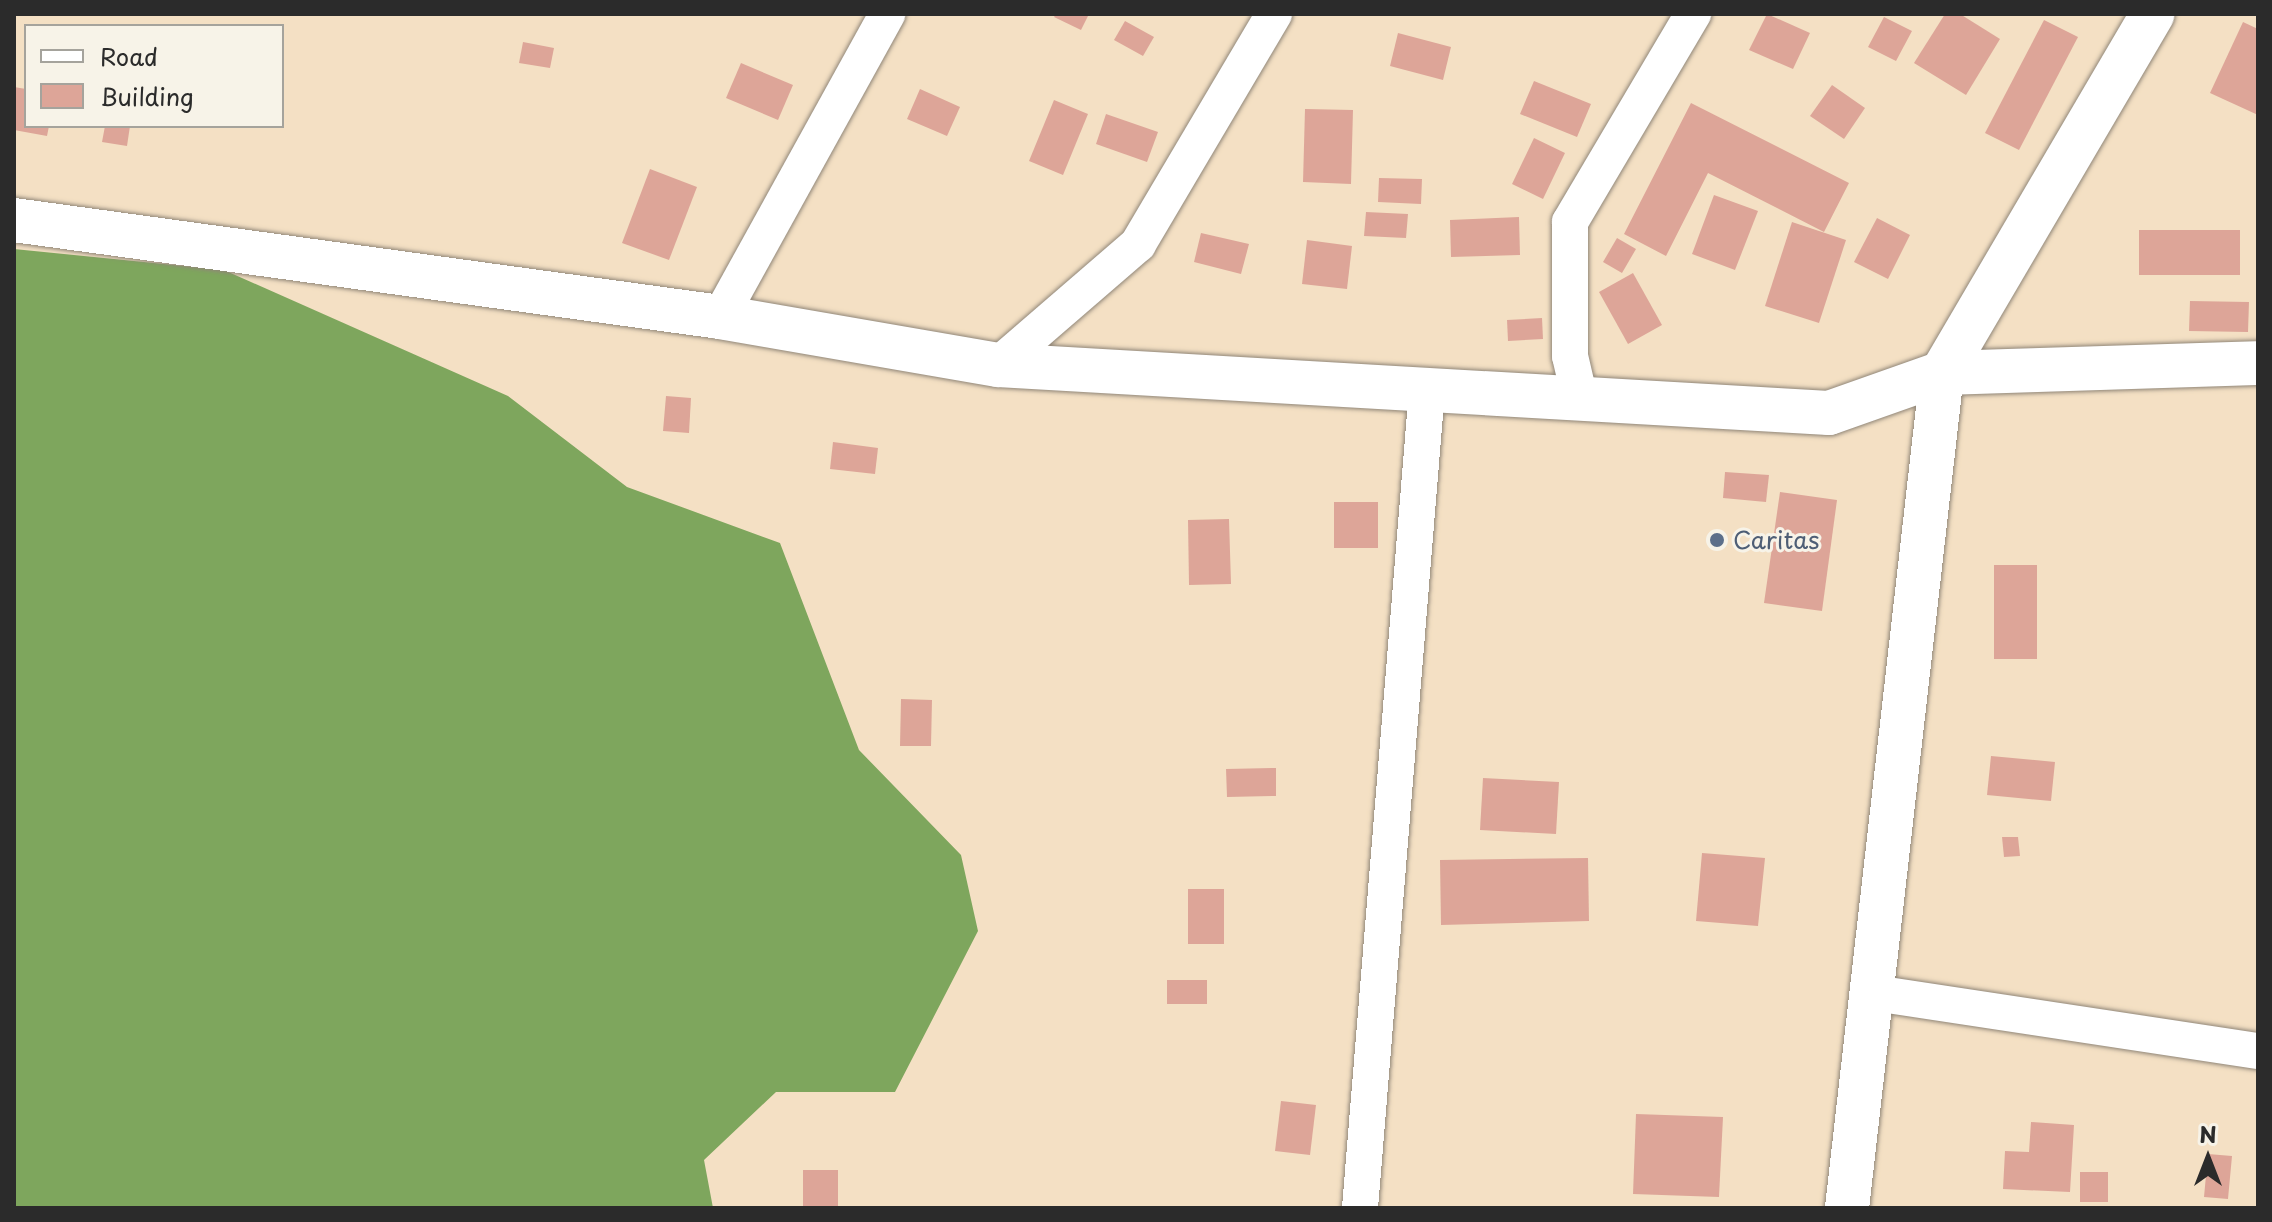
<!DOCTYPE html>
<style>
body{margin:0}
#map{position:relative;width:2272px;height:1222px;overflow:hidden;background:#f4e0c4;font-family:"Playpen Sans",sans-serif}
div>[style]{position:absolute}
[style*='--x']{left:calc(var(--x)*1px);top:calc(var(--y)*1px);width:calc(var(--w)*1px);rotate:calc(var(--a)*1deg)}
.forest>*{inset:0;background:#7ea65d}
.building>*{inset:0;background:#dda598}
.roads{filter:drop-shadow(0 0 2px #908678) drop-shadow(0 0 2px #908678)}
.minor>*{height:36px;margin:-18px;padding:0 18px;transform-origin:18px;border-radius:18px;background:#fff}
.tertiary>*{height:44px;margin:-22px;padding:0 22px;transform-origin:22px;border-radius:22px;background:#fff}
.dots>*{width:22px;height:22px;translate:-50% -50%;box-sizing:border-box;border:4px solid #f7f3e8;border-radius:50%}
span{translate:-50% -50%;white-space:nowrap;text-align:center;line-height:1.15;-webkit-text-stroke:6px #f7f3e8;paint-order:stroke}
.service-label{font-size:24px;color:#4e5e75}
.left{translate:0 -50%;text-align:left}
.frame{position:absolute;inset:0;border:16px solid #2b2b2b;pointer-events:none}
.legend{position:absolute;left:24px;top:24px;width:260px;height:104px;box-sizing:border-box;background:#f7f3e8;border:2px solid #a5a39c;margin:0;padding:10px 14px;list-style:none;font-size:24px;color:#2b2b2b}
.legend li{display:flex;align-items:center;gap:16px;height:40px}
.legend b{width:40px;border:2px solid #a5a39c}
.north{position:absolute;left:2168px;top:1118px;width:80px;height:80px;-webkit-text-stroke:6px #f7f3e8;paint-order:stroke;rotate:0deg;font-size:22px;font-weight:700;line-height:32px;text-align:center;color:#2b2b2b}
.north::after{content:'';display:block;margin:auto;width:28px;height:36px;background:#2b2b2b;clip-path:polygon(50% 0,100% 100%,50% 72%,0 100%)}
</style>
<div id="map">
<div class="forest">
<i style="clip-path:polygon(14px 249px,224px 270px,508px 396px,627px 487px,780px 543px,859px 750px,961px 855px,978px 931px,895px 1092px,776px 1092px,704px 1160px,713px 1208px,14px 1208px)"></i>
</div>
<div class="building">
<i style="clip-path:polygon(1056px 14px,1089px 14px,1081px 30px,1054px 17px)"></i>
<i style="clip-path:polygon(1767px 14px,1810px 33px,1793px 69px,1749px 50px)"></i>
<i style="clip-path:polygon(1945px 14px,1960px 14px,2000px 39px,1966px 95px,1914px 63px)"></i>
<i style="clip-path:polygon(1884px 17px,1912px 31px,1896px 61px,1868px 47px)"></i>
<i style="clip-path:polygon(2044px 20px,2078px 37px,2019px 150px,1985px 133px)"></i>
<i style="clip-path:polygon(1125px 21px,1154px 37px,1143px 56px,1114px 40px)"></i>
<i style="clip-path:polygon(2243px 22px,2258px 29px,2258px 115px,2210px 93px)"></i>
<i style="clip-path:polygon(1398px 33px,1451px 47px,1443px 80px,1390px 66px)"></i>
<i style="clip-path:polygon(523px 42px,554px 48px,550px 68px,519px 63px)"></i>
<i style="clip-path:polygon(741px 63px,793px 85px,778px 120px,726px 98px)"></i>
<i style="clip-path:polygon(1534px 81px,1591px 104px,1577px 137px,1520px 114px)"></i>
<i style="clip-path:polygon(1832px 85px,1865px 108px,1844px 139px,1810px 116px)"></i>
<i style="clip-path:polygon(14px 87px,26px 89px,26px 126px,49px 126px,47px 136px,14px 130px)"></i>
<i style="clip-path:polygon(920px 89px,960px 107px,947px 136px,907px 119px)"></i>
<i style="clip-path:polygon(1054px 100px,1088px 114px,1063px 175px,1029px 161px)"></i>
<i style="clip-path:polygon(1691px 103px,1849px 183px,1824px 232px,1708px 173px,1666px 256px,1624px 234px)"></i>
<i style="clip-path:polygon(1305px 109px,1353px 110px,1351px 184px,1303px 182px)"></i>
<i style="clip-path:polygon(1106px 114px,1158px 132px,1147px 162px,1096px 144px)"></i>
<i style="clip-path:polygon(105px 126px,130px 126px,127px 146px,102px 142px)"></i>
<i style="clip-path:polygon(1534px 138px,1565px 153px,1543px 199px,1512px 184px)"></i>
<i style="clip-path:polygon(650px 169px,697px 187px,669px 260px,622px 243px)"></i>
<i style="clip-path:polygon(1379px 178px,1422px 179px,1421px 204px,1378px 202px)"></i>
<i style="clip-path:polygon(1714px 195px,1758px 211px,1735px 270px,1692px 254px)"></i>
<i style="clip-path:polygon(1366px 212px,1408px 214px,1406px 238px,1364px 236px)"></i>
<i style="clip-path:polygon(1519px 217px,1520px 255px,1451px 257px,1450px 220px)"></i>
<i style="clip-path:polygon(1877px 218px,1910px 235px,1888px 279px,1854px 262px)"></i>
<i style="clip-path:polygon(1792px 222px,1846px 240px,1819px 323px,1765px 306px)"></i>
<i style="clip-path:polygon(2139px 230px,2240px 230px,2240px 275px,2139px 275px)"></i>
<i style="clip-path:polygon(1201px 233px,1249px 244px,1241px 274px,1194px 262px)"></i>
<i style="clip-path:polygon(1617px 238px,1636px 249px,1622px 273px,1603px 262px)"></i>
<i style="clip-path:polygon(1307px 240px,1352px 246px,1347px 289px,1302px 284px)"></i>
<i style="clip-path:polygon(1633px 273px,1662px 325px,1628px 344px,1599px 292px)"></i>
<i style="clip-path:polygon(2190px 301px,2249px 302px,2248px 332px,2189px 331px)"></i>
<i style="clip-path:polygon(1542px 318px,1543px 339px,1508px 341px,1507px 320px)"></i>
<i style="clip-path:polygon(666px 396px,691px 398px,689px 433px,663px 431px)"></i>
<i style="clip-path:polygon(833px 442px,878px 448px,875px 474px,830px 469px)"></i>
<i style="clip-path:polygon(1725px 472px,1769px 475px,1766px 502px,1723px 498px)"></i>
<i style="clip-path:polygon(1780px 492px,1837px 500px,1822px 611px,1764px 603px)"></i>
<i style="clip-path:polygon(1334px 502px,1378px 502px,1378px 548px,1334px 548px)"></i>
<i style="clip-path:polygon(1229px 519px,1231px 584px,1189px 585px,1188px 520px)"></i>
<i style="clip-path:polygon(1994px 565px,2037px 565px,2037px 659px,1994px 659px)"></i>
<i style="clip-path:polygon(901px 699px,932px 700px,931px 746px,900px 746px)"></i>
<i style="clip-path:polygon(1991px 756px,2055px 762px,2051px 801px,1987px 795px)"></i>
<i style="clip-path:polygon(1276px 768px,1276px 796px,1227px 797px,1226px 769px)"></i>
<i style="clip-path:polygon(1483px 778px,1559px 782px,1556px 834px,1480px 830px)"></i>
<i style="clip-path:polygon(2002px 837px,2018px 837px,2020px 856px,2004px 857px)"></i>
<i style="clip-path:polygon(1702px 853px,1765px 858px,1758px 926px,1696px 921px)"></i>
<i style="clip-path:polygon(1588px 858px,1589px 921px,1441px 925px,1440px 860px)"></i>
<i style="clip-path:polygon(1188px 889px,1224px 889px,1224px 944px,1188px 944px)"></i>
<i style="clip-path:polygon(1167px 980px,1207px 980px,1207px 1004px,1167px 1004px)"></i>
<i style="clip-path:polygon(1281px 1101px,1316px 1105px,1310px 1155px,1275px 1151px)"></i>
<i style="clip-path:polygon(1636px 1114px,1723px 1117px,1719px 1197px,1633px 1194px)"></i>
<i style="clip-path:polygon(2031px 1122px,2074px 1125px,2070px 1192px,2003px 1189px,2005px 1151px,2029px 1152px)"></i>
<i style="clip-path:polygon(2208px 1154px,2232px 1156px,2228px 1199px,2204px 1197px)"></i>
<i style="clip-path:polygon(803px 1170px,838px 1170px,838px 1208px,803px 1208px)"></i>
<i style="clip-path:polygon(2080px 1172px,2108px 1172px,2108px 1202px,2080px 1202px)"></i>
</div>
<div class="roads">
<div class="minor">
<i style="--x:720;--y:317;--w:346;--a:-61.1"></i>
<i style="--x:998;--y:365;--w:185;--a:-40.8"></i>
<i style="--x:1138;--y:244;--w:267;--a:-59.4"></i>
<i style="--x:1580;--y:399;--w:44;--a:-103.1"></i>
<i style="--x:1570;--y:356;--w:134;--a:-90"></i>
<i style="--x:1570;--y:222;--w:242;--a:-59.4"></i>
<i style="--x:1874;--y:993;--w:388;--a:8.6"></i>
<i style="--x:1360;--y:1208;--w:821;--a:-85.32"></i>
</div>
<div class="tertiary">
<i style="--x:14;--y:220;--w:713;--a:7.82"></i>
<i style="--x:720;--y:317;--w:282;--a:9.8"></i>
<i style="--x:998;--y:365;--w:832;--a:3.31"></i>
<i style="--x:1829;--y:413;--w:120;--a:-19.5"></i>
<i style="--x:1942;--y:373;--w:316;--a:-1.8"></i>
<i style="--x:1847;--y:1208;--w:840;--a:-83.51"></i>
<i style="--x:1942;--y:373;--w:416;--a:-59.6"></i>
</div>
</div>
<div class="dots">
<i style="left:1717px;top:540px;background:#5c6f8a"></i>
</div>
<div class="service-label">
<span class="left" style="left:1733px;top:540px">Caritas</span>
</div>
<div class="frame"></div>
<ul class="legend">
<li><b style="height:10px;background:#fff"></b>Road</li>
<li><b style="height:22px;background:#dda598"></b>Building</li>
</ul>
<div class="north">N</div>
</div>
